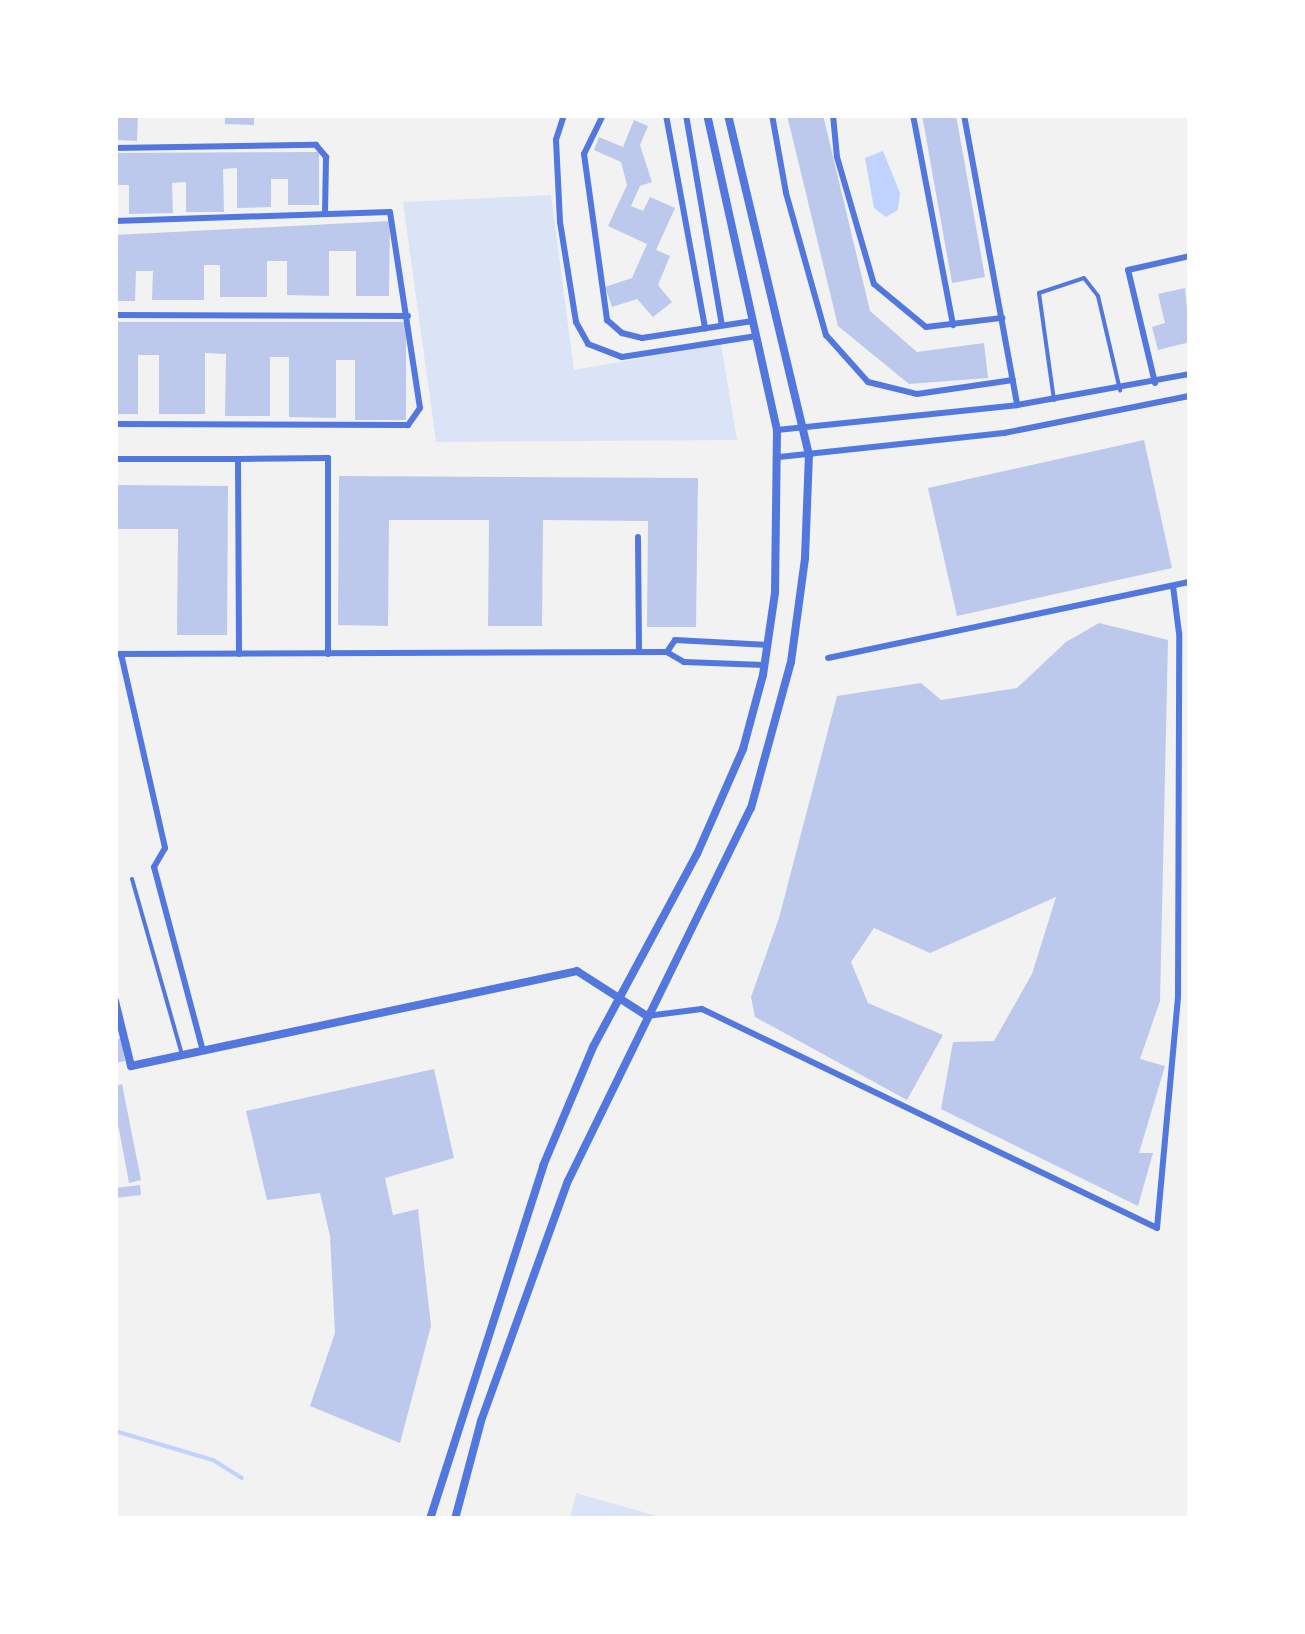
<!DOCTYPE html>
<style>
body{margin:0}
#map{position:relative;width:1305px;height:1634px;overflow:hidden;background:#f2f2f2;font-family:"Varela Round",sans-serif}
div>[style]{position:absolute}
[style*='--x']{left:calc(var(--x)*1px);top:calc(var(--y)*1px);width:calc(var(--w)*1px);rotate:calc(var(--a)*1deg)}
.green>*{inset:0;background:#dbe4f7}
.water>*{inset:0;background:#bfd3fe}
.stream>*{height:4px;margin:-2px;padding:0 2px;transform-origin:2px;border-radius:2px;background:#bfd3fe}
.building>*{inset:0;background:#bdc9ec}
.service>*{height:4px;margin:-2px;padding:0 2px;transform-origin:2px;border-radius:2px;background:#5277de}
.minor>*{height:6px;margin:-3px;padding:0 3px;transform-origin:3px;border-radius:3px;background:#5277de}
.tertiary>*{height:8px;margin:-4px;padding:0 4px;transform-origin:4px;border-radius:4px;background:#5277de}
span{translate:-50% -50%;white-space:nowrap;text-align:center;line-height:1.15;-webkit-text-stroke:10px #fff;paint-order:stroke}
.frame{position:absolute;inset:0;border:118px solid #fff;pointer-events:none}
</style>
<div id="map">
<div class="green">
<i style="clip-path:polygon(551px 195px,574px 370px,721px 344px,737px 440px,436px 442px,403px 202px)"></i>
<i style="clip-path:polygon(576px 1493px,668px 1519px,473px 1519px,570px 1518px)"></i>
</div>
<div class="water">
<i style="clip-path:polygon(883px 151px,900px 193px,898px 210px,886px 217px,874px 208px,865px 158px)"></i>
</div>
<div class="stream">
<i style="--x:115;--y:1431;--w:102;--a:16.5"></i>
<i style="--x:213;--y:1460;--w:34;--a:32"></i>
</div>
<div class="building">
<i style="clip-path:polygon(115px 115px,138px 115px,137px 141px,115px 140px)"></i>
<i style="clip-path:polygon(225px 115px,254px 115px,254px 125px,225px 124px)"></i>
<i style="clip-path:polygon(787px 115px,823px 115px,870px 311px,917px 352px,984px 343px,988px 378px,909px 384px,838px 326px)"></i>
<i style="clip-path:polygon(922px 115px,956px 115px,985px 277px,952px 283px)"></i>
<i style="clip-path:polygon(634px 120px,648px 126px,640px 145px,652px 182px,640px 186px,631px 206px,643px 211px,650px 197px,675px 208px,656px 250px,670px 256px,658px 285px,672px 302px,653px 317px,637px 299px,612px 307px,605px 287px,632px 278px,647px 244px,608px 226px,627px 185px,621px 162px,594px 150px,599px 137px,623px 147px)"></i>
<i style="clip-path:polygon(319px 152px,319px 205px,288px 205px,288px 179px,271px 179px,271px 207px,237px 208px,237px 168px,223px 169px,224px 212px,186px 212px,186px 182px,172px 183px,173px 213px,129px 214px,129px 185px,115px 185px,115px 153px)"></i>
<i style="clip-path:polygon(390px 221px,389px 296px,356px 296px,356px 251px,329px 251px,329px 296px,287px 295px,287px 261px,267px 261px,267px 297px,220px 297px,220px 265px,204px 265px,204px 300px,152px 300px,153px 271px,136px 271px,135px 301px,115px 301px,115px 235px)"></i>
<i style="clip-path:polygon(1185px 288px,1190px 342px,1158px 350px,1152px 327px,1165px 323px,1158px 294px)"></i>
<i style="clip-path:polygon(115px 322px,406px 322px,406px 420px,355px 420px,355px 360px,336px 360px,336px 418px,289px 417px,289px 357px,270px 357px,270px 416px,225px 416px,226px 354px,205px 353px,205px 414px,159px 414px,159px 355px,138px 355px,138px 414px,115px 414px)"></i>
<i style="clip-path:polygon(1144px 440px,1172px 568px,957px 616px,928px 488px)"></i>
<i style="clip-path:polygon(339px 476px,698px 478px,696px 627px,647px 627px,648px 521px,543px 520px,542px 626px,488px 626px,489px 520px,389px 520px,388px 626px,338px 625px)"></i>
<i style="clip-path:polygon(115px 485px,228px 486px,227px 635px,177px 635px,178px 529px,115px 529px)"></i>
<i style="clip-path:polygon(1099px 623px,1168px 640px,1160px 1001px,1140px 1059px,1165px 1066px,1139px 1153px,1153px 1153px,1138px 1206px,941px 1109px,953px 1042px,994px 1041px,1032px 974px,1056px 897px,930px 953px,874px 928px,851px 962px,868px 1003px,943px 1035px,907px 1100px,755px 1017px,751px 997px,779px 918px,837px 696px,921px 683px,941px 700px,1017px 688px,1066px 642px)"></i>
<i style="clip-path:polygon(121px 1038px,125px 1061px,115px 1063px,115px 1039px)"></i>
<i style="clip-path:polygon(434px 1069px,454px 1158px,385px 1178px,393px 1215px,418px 1209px,431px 1326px,400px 1443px,310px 1406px,335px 1333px,330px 1236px,320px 1193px,267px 1200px,246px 1111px)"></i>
<i style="clip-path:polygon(122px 1084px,141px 1180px,129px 1183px,115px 1108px,115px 1086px)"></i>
<i style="clip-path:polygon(140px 1185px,141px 1195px,115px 1198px,115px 1188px)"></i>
</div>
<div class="service">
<i style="--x:1054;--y:400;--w:108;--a:-98"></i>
<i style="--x:1039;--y:293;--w:47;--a:-18.4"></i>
<i style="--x:1084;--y:278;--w:23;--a:52"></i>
<i style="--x:1098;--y:296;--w:97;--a:76.8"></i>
<i style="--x:132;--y:879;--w:183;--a:74.1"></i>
</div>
<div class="minor">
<i style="--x:564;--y:115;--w:26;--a:108"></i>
<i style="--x:556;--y:140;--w:82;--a:87.2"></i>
<i style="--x:560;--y:222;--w:101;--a:80.9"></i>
<i style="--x:576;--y:322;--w:25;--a:61"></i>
<i style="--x:588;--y:344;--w:36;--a:21"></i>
<i style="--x:622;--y:357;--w:136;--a:-8.9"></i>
<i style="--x:603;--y:115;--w:43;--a:116"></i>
<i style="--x:584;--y:154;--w:168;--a:82.1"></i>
<i style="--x:607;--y:320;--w:20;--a:41"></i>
<i style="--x:622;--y:333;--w:21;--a:14"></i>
<i style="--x:642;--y:338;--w:112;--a:-8.7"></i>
<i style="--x:666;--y:115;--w:217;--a:79.6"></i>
<i style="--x:686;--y:115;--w:213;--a:80.3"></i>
<i style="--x:772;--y:115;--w:79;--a:79.8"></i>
<i style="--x:786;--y:193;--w:148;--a:74.3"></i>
<i style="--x:826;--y:335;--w:63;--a:48.2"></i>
<i style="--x:868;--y:382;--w:50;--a:13.8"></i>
<i style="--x:917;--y:394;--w:97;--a:-8.3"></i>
<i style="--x:833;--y:115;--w:42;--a:84.6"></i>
<i style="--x:837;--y:157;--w:132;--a:73.8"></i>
<i style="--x:874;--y:284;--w:67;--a:39.6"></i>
<i style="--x:926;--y:327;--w:77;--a:-6.8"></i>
<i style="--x:913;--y:115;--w:214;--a:79.2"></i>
<i style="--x:964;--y:115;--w:295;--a:79.6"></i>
<i style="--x:115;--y:148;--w:201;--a:-0.9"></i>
<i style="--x:316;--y:145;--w:16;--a:50"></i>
<i style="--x:326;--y:157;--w:55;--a:91"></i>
<i style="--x:115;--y:221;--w:275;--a:-1.9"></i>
<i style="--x:390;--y:212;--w:198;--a:81.3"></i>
<i style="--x:420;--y:408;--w:21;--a:125"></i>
<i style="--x:408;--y:425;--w:293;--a:-179.8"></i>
<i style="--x:115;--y:315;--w:293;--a:0.2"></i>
<i style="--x:1155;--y:383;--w:116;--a:-103.4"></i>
<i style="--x:1128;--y:270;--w:64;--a:-12.7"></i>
<i style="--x:777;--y:430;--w:241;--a:-5.9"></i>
<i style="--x:1017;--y:405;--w:176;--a:-10.2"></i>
<i style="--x:779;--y:457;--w:226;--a:-6.1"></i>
<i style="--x:1004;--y:433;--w:190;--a:-11.3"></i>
<i style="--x:115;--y:459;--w:123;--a:0"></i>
<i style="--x:238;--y:459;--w:195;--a:89.7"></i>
<i style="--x:238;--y:459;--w:90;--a:-0.6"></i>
<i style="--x:328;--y:458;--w:196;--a:90"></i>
<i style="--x:638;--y:537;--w:115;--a:89.5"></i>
<i style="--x:115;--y:654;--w:552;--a:-0.21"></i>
<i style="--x:121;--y:654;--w:199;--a:77.2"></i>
<i style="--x:165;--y:848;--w:22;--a:120"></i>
<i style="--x:154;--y:867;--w:190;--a:75.1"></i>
<i style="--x:828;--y:658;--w:370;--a:-11.9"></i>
<i style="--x:765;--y:665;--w:81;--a:-177.9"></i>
<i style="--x:684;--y:662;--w:20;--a:-150"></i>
<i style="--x:667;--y:652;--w:14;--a:-56"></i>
<i style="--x:675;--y:640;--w:93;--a:3.1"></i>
<i style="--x:647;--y:1016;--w:55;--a:-7.3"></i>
<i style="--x:702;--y:1009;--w:505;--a:25.7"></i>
<i style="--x:1157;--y:1228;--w:232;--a:-84.8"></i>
<i style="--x:1178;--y:997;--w:364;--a:-89.8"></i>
<i style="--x:1179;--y:633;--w:47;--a:-97.3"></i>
</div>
<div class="tertiary">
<i style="--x:115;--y:1001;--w:67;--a:76.2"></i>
<i style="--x:131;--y:1066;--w:456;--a:-12"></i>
<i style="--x:577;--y:971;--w:83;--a:32.7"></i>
<i style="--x:430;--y:1519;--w:371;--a:-72.2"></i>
<i style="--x:543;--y:1166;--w:129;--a:-67.2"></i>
<i style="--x:593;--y:1047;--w:219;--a:-61.7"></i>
<i style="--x:697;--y:854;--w:115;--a:-66.3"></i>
<i style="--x:743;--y:749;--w:77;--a:-74.9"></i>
<i style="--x:763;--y:675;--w:83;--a:-81.7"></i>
<i style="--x:775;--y:593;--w:163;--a:-89.3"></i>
<i style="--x:777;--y:430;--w:323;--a:-102.5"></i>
<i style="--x:455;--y:1519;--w:101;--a:-75.1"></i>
<i style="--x:481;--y:1421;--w:255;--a:-70.1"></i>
<i style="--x:568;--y:1181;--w:415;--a:-63.9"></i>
<i style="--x:751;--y:808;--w:151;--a:-74.7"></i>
<i style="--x:791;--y:662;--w:105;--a:-82.3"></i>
<i style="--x:805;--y:558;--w:103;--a:-87.8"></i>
<i style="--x:809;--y:455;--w:350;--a:-103.4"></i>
</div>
<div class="frame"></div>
</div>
